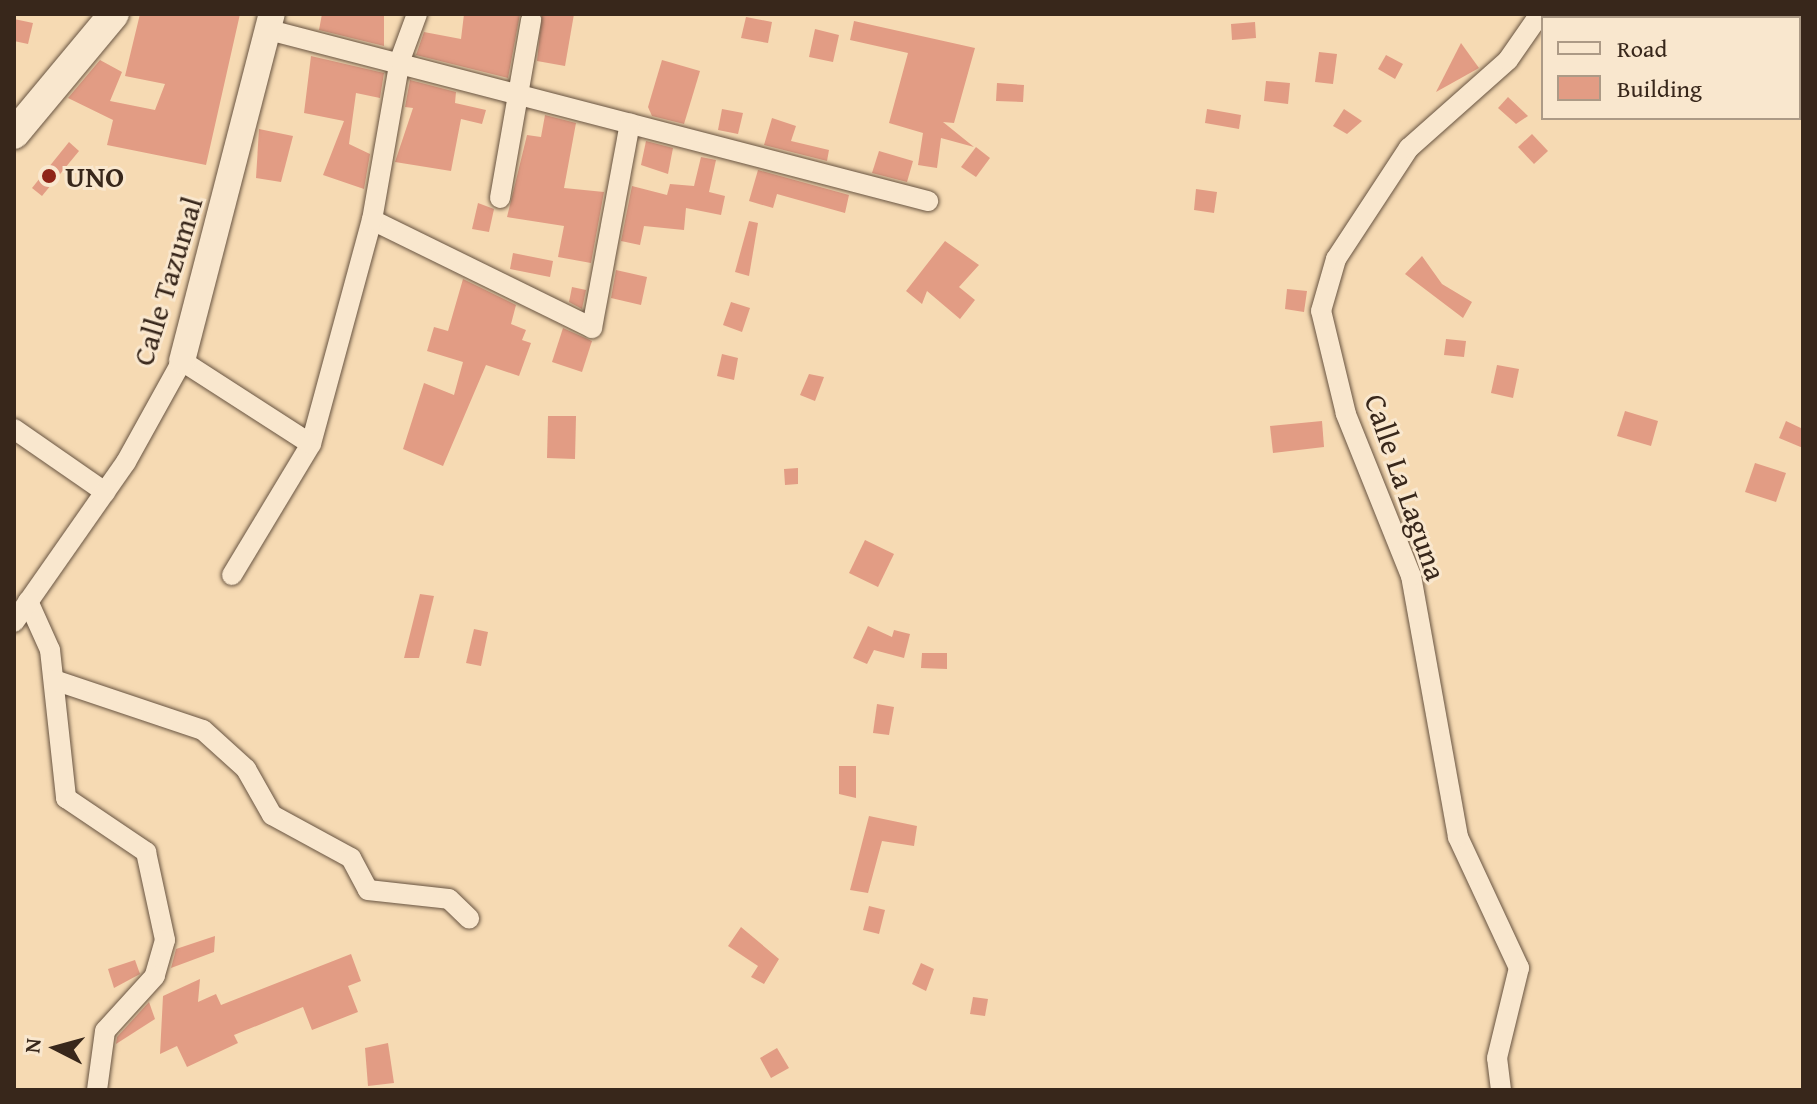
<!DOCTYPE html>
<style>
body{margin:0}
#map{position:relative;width:1817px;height:1104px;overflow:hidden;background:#f6dab3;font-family:"Gentium Book Plus",serif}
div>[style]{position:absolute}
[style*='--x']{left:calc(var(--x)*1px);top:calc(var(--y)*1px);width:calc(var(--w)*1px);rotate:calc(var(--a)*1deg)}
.building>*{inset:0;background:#e29c84}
.roads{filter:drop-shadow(0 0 2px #685441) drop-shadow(0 0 2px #685441)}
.minor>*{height:20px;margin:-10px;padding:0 10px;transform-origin:10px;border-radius:10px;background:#f9e7ce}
.tertiary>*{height:26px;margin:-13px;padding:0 13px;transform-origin:13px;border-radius:13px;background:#f9e7ce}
.secondary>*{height:30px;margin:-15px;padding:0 15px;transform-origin:15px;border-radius:15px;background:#f9e7ce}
.dots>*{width:22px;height:22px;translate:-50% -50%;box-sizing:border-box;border:4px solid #f9e7ce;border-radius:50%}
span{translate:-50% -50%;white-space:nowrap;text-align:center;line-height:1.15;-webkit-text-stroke:6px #f9e7ce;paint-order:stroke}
.poi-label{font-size:30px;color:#38271b;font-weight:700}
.left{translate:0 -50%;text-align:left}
.street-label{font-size:30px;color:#38271b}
.frame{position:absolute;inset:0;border:16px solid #38271b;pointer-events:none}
.legend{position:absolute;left:1541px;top:16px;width:260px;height:104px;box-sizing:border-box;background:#f9e7ce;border:2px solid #ac9a86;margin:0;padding:10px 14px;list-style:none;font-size:24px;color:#38271b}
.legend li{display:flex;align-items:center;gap:16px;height:40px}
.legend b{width:40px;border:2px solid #ac9a86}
.north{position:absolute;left:16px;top:1008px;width:80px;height:80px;-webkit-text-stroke:6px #f9e7ce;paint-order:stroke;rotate:276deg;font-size:22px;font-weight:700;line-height:32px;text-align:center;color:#38271b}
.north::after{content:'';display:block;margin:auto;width:28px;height:36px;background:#38271b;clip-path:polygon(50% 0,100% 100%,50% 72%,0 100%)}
</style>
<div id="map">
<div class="building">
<i style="clip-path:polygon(140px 14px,240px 14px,206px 165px,107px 145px,113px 120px,68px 98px,100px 60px,122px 72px,110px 101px,155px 110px,165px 84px,125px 76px)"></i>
<i style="clip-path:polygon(322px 14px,384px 14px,384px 46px,319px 30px)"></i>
<i style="clip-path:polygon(464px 14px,520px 14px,508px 78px,416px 55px,424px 32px,461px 39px)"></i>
<i style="clip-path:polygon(542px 14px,574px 14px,565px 66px,537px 61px)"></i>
<i style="clip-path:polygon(746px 17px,772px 22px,768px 43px,741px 38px)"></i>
<i style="clip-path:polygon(14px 19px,33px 23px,28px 44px,14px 41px)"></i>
<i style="clip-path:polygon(854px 21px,975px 48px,954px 123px,943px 122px,974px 147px,941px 138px,937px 168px,918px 165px,923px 133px,889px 123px,908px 53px,850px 40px)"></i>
<i style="clip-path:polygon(1255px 22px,1256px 38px,1232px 40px,1231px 24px)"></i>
<i style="clip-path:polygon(815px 29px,839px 35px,833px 62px,809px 57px)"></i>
<i style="clip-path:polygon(1461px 43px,1479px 68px,1436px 92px)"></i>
<i style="clip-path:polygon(1319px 52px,1337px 54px,1333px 84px,1315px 82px)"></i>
<i style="clip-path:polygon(1386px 55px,1403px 64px,1395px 79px,1378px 69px)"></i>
<i style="clip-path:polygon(311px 56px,384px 73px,380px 98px,356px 93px,349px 144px,370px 154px,364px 189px,323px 175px,344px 121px,304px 113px)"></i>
<i style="clip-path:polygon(662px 60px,700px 71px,684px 124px,652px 116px,648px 107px)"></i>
<i style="clip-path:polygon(410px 80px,456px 92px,455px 103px,486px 110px,482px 124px,461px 119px,451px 171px,395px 162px,413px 108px,405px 107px)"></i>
<i style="clip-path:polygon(1266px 81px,1290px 83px,1288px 104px,1264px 101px)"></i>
<i style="clip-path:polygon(997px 83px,1024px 85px,1023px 102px,996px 101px)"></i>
<i style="clip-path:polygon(1508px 97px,1528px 116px,1516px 124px,1498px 108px)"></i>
<i style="clip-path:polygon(722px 109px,743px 113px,738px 134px,718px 130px)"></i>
<i style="clip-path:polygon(1207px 109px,1241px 115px,1239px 129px,1205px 123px)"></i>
<i style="clip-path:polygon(1344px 109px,1362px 121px,1347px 134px,1333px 126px)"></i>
<i style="clip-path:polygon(545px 115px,576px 123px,564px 188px,604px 192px,591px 263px,558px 257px,564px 226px,507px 217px,527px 135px,541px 137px)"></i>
<i style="clip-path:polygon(772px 118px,796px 126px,791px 141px,829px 150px,827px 161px,764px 145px)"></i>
<i style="clip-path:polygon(259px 129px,293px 136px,281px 182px,256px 178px)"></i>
<i style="clip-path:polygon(1532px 134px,1548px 151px,1534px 164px,1518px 147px)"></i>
<i style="clip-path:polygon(646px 141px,673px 148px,668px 174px,641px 165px)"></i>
<i style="clip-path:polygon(69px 142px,79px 151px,42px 196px,32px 188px)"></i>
<i style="clip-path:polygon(976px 147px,990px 158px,976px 177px,961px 167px)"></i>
<i style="clip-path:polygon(879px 151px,913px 161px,907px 182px,872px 173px)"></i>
<i style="clip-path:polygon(701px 157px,716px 160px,709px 192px,725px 196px,721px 215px,686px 208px,684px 230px,644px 226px,640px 245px,621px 241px,632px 186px,667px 195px,670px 184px,694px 186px)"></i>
<i style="clip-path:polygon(758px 170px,849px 195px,845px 213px,777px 194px,773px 208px,749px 201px)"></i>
<i style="clip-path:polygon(1196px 189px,1217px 192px,1214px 213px,1194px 210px)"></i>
<i style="clip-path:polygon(478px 203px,494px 209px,489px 232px,472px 229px)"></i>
<i style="clip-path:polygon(749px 221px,758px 223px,749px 276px,735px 272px)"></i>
<i style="clip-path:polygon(945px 241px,979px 265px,959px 287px,975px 300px,960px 319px,927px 291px,922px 304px,906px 291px)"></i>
<i style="clip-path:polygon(513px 253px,553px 261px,550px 277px,510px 269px)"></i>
<i style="clip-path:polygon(1422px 256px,1442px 284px,1472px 302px,1463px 318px,1405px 274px)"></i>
<i style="clip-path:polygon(616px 270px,647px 277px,641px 305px,611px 298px)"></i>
<i style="clip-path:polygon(463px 279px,516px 305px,511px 324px,526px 330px,522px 340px,531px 343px,519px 376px,486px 365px,443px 466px,403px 449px,424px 383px,454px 395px,463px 362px,427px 351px,434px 327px,448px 331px)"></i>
<i style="clip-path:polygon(572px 287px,586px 290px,582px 309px,569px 302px)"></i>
<i style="clip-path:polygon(1287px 289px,1307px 291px,1304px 312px,1285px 309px)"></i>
<i style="clip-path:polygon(731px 302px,750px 308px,742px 332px,723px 325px)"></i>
<i style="clip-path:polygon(563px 328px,592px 341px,582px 372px,552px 362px)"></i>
<i style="clip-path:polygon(1446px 339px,1466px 341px,1464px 357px,1444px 355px)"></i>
<i style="clip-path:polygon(722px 354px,738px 358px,734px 380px,717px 376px)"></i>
<i style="clip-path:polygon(1497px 365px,1519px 369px,1513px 398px,1491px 393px)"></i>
<i style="clip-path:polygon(809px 374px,824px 377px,815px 401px,800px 395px)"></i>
<i style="clip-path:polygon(1625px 411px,1658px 421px,1651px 446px,1617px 436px)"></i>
<i style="clip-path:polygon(548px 416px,576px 416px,575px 459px,547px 458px)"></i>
<i style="clip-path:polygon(1322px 421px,1324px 447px,1273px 453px,1270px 426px)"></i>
<i style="clip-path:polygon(1786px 421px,1803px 429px,1803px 448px,1779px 438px)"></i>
<i style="clip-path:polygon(1755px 463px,1786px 473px,1776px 502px,1745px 492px)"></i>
<i style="clip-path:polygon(798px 468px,798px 484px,785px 485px,784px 469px)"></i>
<i style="clip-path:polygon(865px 540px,894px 554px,878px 587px,849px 573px)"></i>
<i style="clip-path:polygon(420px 594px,434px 596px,419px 658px,404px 658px)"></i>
<i style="clip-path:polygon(868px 626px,892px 637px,894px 630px,910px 634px,904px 658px,874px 650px,867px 664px,853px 658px)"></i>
<i style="clip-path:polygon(474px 629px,488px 632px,481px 666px,466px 663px)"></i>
<i style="clip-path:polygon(922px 653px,947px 653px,947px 669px,921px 668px)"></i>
<i style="clip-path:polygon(877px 704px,894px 707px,889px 735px,873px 733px)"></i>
<i style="clip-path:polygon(839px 766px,856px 766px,856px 798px,839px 794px)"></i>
<i style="clip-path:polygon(869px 816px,917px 826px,914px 846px,882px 841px,868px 893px,850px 890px)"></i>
<i style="clip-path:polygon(869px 906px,885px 910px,879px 934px,863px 930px)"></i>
<i style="clip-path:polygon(741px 927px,779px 959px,764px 984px,751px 977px,758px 966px,728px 946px)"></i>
<i style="clip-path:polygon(215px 936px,214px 952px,171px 968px,176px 949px)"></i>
<i style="clip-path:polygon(351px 954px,361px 981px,348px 986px,358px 1012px,312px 1030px,303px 1007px,234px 1035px,238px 1043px,187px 1067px,177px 1046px,160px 1054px,163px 996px,200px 979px,198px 1002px,216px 994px,221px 1005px)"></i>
<i style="clip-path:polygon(135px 960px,140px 974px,114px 988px,108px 969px)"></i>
<i style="clip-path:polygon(921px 963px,934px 969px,926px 991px,912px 984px)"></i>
<i style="clip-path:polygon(973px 997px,988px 999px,985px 1016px,970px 1014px)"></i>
<i style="clip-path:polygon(149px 1002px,155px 1019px,116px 1044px,117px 1037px)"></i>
<i style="clip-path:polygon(388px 1043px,394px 1083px,368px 1086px,365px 1048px)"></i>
<i style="clip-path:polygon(777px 1048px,789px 1068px,771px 1078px,760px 1058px)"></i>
</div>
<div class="roads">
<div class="minor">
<i style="--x:269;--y:30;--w:681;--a:14.55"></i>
<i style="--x:500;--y:198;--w:181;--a:-80.1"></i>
<i style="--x:372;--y:220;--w:245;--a:26.1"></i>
<i style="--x:592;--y:328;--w:208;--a:-79.5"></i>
<i style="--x:14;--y:429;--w:111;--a:34.7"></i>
<i style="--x:232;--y:575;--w:153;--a:-58.9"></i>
<i style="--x:311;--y:444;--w:232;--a:-74.8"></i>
<i style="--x:372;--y:220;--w:162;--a:-80.1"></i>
<i style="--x:400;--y:60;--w:49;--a:-69.7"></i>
<i style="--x:28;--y:601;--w:54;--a:65.8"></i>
<i style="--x:50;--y:650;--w:149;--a:83.8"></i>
<i style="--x:66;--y:798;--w:97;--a:34"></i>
<i style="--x:146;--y:852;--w:90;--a:77.8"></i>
<i style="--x:165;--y:940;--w:37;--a:106"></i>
<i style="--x:155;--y:976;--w:74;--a:132.3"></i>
<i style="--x:105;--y:1031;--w:60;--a:97.7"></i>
<i style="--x:14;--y:622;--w:195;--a:-55"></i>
<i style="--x:126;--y:462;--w:115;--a:-61"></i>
<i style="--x:182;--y:361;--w:153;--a:32.8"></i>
<i style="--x:54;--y:680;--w:157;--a:18.6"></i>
<i style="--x:203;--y:730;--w:58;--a:42.2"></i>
<i style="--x:246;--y:769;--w:53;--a:60.5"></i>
<i style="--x:272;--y:815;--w:90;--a:28.6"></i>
<i style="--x:351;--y:858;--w:36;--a:62"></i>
<i style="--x:368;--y:890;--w:81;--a:6.3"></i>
<i style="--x:449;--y:899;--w:28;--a:44"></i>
<i style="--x:1501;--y:1090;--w:32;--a:-97"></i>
<i style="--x:1497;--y:1058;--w:93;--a:-76.3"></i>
<i style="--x:1519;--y:968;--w:145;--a:-115"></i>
<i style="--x:1458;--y:837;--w:265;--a:-100.2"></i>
<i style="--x:1411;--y:576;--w:175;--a:-111.9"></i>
<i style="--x:1346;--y:414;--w:106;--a:-103.6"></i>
<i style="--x:1321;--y:311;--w:54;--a:-73.9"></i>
<i style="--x:1336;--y:259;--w:133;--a:-56.7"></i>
<i style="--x:1409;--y:148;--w:132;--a:-41.6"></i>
<i style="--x:1508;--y:60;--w:56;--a:-55.2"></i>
</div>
<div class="tertiary">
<i style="--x:182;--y:361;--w:358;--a:-75.5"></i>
</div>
<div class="secondary">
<i style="--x:14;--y:134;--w:156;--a:-50.2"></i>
</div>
</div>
<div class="dots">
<i style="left:49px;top:176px;background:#8f2418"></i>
</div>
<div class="poi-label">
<span class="left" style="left:65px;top:176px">UNO</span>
</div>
<div class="street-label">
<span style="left:167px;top:281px;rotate:-73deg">Calle Tazumal</span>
<span style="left:1406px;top:487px;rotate:71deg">Calle La Laguna</span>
</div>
<div class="frame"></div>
<ul class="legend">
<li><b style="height:10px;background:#f9e7ce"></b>Road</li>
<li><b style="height:22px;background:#e29c84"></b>Building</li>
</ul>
<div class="north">N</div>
</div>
